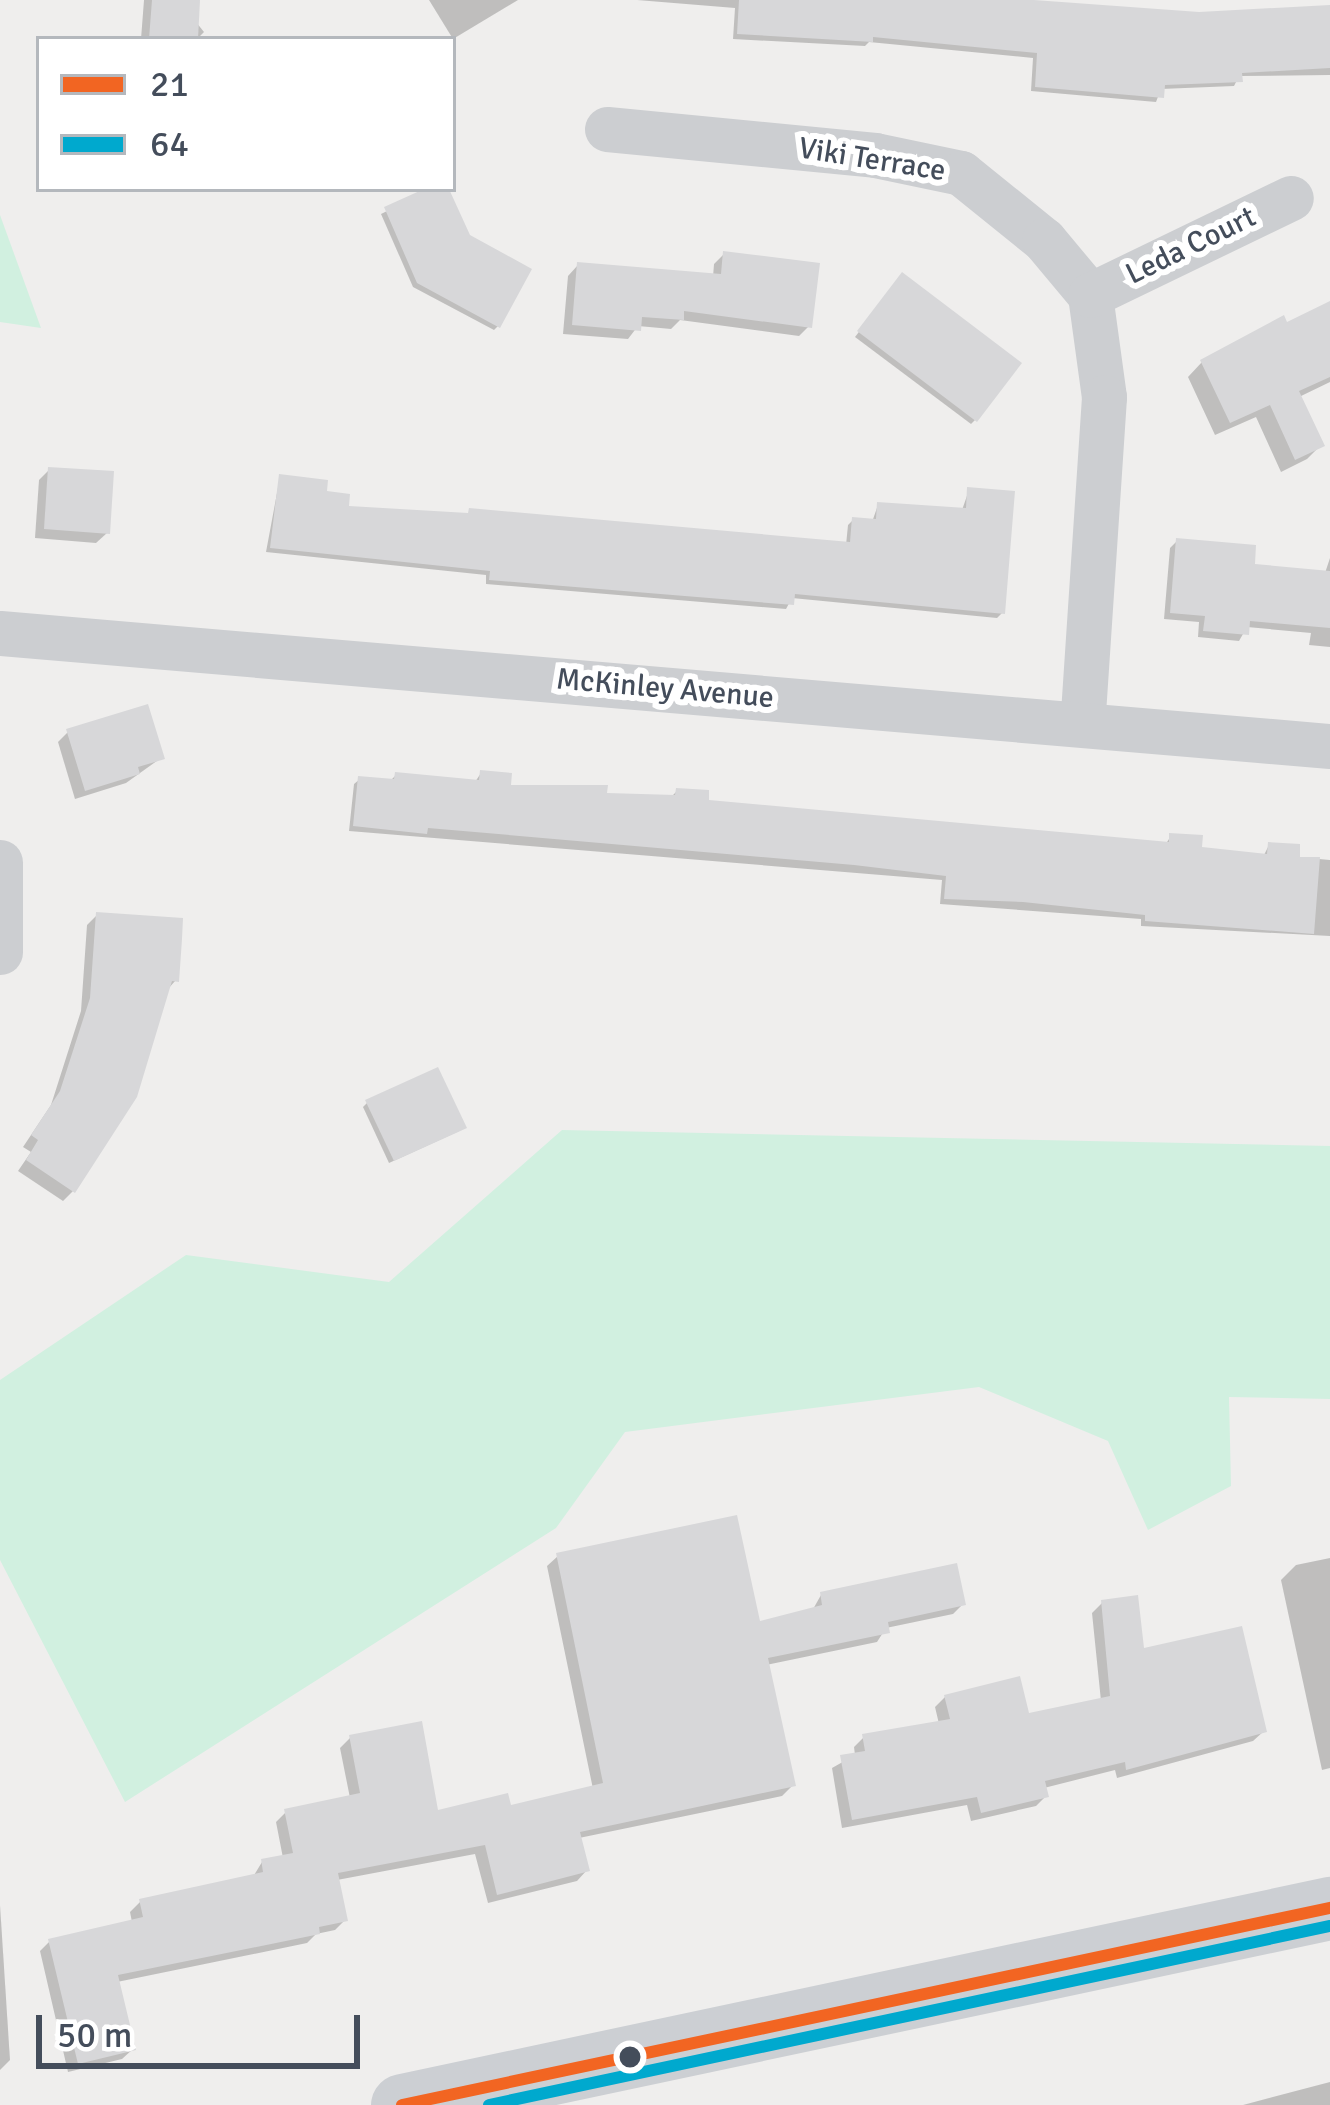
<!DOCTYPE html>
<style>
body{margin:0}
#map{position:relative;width:1330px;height:2105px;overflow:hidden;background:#efeeed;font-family:Signika,sans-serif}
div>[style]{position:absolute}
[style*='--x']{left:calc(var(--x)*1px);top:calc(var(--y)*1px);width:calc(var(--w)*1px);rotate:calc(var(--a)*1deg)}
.green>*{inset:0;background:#d1f0e0}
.shadow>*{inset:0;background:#0003}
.building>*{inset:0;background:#d7d7d9}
.street>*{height:45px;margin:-22.5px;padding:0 22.5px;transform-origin:22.5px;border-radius:22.5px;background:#ccced1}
.secondary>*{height:63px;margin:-31.5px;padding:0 31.5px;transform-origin:31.5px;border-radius:31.5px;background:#cccfd3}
.bus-1>*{height:12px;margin:-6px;padding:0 6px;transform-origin:6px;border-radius:6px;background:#f26522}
.bus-2>*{height:12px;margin:-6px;padding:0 6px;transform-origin:6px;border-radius:6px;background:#00a9ce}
.dots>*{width:33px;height:33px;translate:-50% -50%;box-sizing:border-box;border:6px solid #fff;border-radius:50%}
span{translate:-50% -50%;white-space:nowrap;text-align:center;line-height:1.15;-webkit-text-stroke:12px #fff;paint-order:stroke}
.street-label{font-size:30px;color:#444d5b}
.legend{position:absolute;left:36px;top:36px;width:420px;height:156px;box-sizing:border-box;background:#fff;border:3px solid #b4b8bd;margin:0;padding:15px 21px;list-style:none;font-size:36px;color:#444d5b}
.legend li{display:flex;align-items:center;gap:24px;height:60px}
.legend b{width:60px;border:3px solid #b4b8bd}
.scale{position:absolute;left:36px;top:2015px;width:324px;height:54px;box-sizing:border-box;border:6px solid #444d5b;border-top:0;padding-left:15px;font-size:36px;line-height:42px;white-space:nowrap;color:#444d5b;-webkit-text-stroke:9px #fff;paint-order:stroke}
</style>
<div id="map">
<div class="green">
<i style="clip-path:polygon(0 215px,41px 328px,0 322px)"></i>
<i style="clip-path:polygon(562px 1130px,1330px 1146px,1330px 1399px,1229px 1397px,1231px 1486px,1148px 1530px,1108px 1441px,979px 1387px,625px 1432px,556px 1528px,125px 1802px,0 1560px,0 1380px,186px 1255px,389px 1282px)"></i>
</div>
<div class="shadow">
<i style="clip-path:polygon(144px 0,197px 0,196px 22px,204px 32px,197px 39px,141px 39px)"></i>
<i style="clip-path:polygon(429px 0,518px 0,453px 39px)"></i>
<i style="clip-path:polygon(637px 0,1021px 0,1199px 15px,1330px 12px,1330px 75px,1239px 76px,1234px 86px,1161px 89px,1156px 102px,1031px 91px,1033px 58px,869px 42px,865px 46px,733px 39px,735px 8px)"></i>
<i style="clip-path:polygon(432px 189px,446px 189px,498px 326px,494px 330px,413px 287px,381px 214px)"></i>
<i style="clip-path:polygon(724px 254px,809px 326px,799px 336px,680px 320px,671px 329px,638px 326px,628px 339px,563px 334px,568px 276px,578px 265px,713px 277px,714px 264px)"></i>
<i style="clip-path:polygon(899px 280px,975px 420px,971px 424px,855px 337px)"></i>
<i style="clip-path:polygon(1330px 325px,1330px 382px,1299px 397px,1321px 445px,1307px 459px,1281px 472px,1256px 417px,1215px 435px,1188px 377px,1202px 362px,1285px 326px)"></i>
<i style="clip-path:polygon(49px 470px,107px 533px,96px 543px,35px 538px,39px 480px)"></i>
<i style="clip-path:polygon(280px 477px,345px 509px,846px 545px,848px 525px,853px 520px,872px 522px,878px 505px,962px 510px,969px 490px,1002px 613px,997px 618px,792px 598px,786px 609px,486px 584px,486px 575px,266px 552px)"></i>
<i style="clip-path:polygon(1177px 541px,1251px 567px,1325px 573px,1330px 558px,1330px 647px,1309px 645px,1311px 633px,1247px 627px,1239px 641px,1198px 637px,1199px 622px,1164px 619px,1170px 548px)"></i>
<i style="clip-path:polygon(68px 732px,161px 758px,126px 783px,75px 799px,58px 742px)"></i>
<i style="clip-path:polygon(481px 773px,508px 788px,604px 796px,672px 796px,677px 791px,706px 803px,1165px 845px,1171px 836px,1199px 850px,1263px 857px,1269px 845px,1297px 857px,1330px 860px,1330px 936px,1141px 926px,1141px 919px,940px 904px,942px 880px,349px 831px,354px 784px,360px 779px,389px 782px,396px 775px,475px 782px)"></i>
<i style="clip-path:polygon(97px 915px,176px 980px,167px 990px,73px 1191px,63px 1201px,18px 1171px,31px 1152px,23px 1147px,51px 1105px,81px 1011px,87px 925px)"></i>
<i style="clip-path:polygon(367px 1103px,459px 1131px,389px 1163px,363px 1107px)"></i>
<i style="clip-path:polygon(558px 1556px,757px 1624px,812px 1611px,821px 1595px,963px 1604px,953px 1614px,886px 1628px,877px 1642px,766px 1665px,792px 1786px,782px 1796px,579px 1838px,587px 1870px,577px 1881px,488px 1903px,475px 1854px,337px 1880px,345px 1920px,335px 1930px,316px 1934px,307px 1943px,117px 1982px,133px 2049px,122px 2059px,68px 2072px,40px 1951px,50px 1941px,132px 1922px,130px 1912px,140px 1902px,253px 1877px,262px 1862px,283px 1858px,276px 1822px,286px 1812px,350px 1798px,340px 1748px,350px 1738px,436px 1814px,508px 1809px,593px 1789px,547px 1566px)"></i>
<i style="clip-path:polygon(1330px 1558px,1330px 1768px,1322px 1770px,1281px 1580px,1296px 1565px)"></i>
<i style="clip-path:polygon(1102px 1603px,1142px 1651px,1264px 1731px,1253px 1741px,1117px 1778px,1115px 1770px,1044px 1788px,1046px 1796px,1036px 1806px,971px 1821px,967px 1805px,842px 1828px,832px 1768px,855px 1755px,854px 1747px,864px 1737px,939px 1724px,935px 1707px,945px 1697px,1027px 1717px,1101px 1701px,1092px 1613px)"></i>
<i style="clip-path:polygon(0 1905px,10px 2060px,0 2070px)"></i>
<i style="clip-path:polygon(1330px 2082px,1330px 2105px,1243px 2105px)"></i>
</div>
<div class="building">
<i style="clip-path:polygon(152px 0,200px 0,198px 39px,149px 39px)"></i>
<i style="clip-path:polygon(739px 0,1034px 0,1199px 12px,1330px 5px,1330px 68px,1242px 73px,1243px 82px,1165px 85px,1164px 98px,1035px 87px,1037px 53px,873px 37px,873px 42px,737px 34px)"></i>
<i style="clip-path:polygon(424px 189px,449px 189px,470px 235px,532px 269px,500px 328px,417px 283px,384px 207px)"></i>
<i style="clip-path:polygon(723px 251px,820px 263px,812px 328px,684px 311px,684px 320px,642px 317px,641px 331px,572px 325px,577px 262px,721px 274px)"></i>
<i style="clip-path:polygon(902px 272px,1022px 363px,977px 422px,857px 331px)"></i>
<i style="clip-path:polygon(1330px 301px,1330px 377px,1299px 391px,1325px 446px,1295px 460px,1270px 405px,1230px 423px,1200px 360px,1284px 315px,1287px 322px)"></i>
<i style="clip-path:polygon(48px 467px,114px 471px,110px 534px,44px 529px)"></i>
<i style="clip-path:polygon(279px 474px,328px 480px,327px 491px,350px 494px,349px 506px,468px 513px,469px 508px,850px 542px,852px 517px,876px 519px,877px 502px,966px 508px,967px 487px,1015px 491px,1005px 614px,795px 594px,794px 605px,489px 580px,490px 571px,270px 548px)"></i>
<i style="clip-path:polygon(1176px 538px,1256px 545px,1255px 564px,1330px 571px,1330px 628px,1250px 621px,1249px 635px,1203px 631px,1205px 616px,1170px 613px)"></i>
<i style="clip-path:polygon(148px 704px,165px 759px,138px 767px,140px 774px,85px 791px,66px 729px)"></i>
<i style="clip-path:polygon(480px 770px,512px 773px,511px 785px,608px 785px,607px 793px,675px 795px,676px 788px,709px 790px,709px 800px,1169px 842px,1169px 833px,1203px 835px,1202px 847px,1267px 854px,1268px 842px,1300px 844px,1300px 857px,1320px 857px,1314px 934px,1145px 921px,1145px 915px,1023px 902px,944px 899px,946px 876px,854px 865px,428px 828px,427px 834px,353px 826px,358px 776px,394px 779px,395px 772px,479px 780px)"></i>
<i style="clip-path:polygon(96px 912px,183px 918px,182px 939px,179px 982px,172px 981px,137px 1097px,75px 1193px,26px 1160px,38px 1140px,31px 1135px,60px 1091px,90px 998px)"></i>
<i style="clip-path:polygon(438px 1067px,467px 1128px,394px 1161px,365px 1100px)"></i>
<i style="clip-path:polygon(737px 1515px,760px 1621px,822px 1605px,820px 1592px,957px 1563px,966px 1605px,888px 1622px,890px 1633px,768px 1658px,796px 1786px,580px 1832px,590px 1871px,497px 1895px,485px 1845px,338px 1873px,348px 1921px,319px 1927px,320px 1934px,118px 1975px,136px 2050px,78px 2064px,48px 1939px,143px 1917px,139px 1899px,263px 1872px,261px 1859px,293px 1853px,284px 1809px,360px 1793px,349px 1735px,422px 1721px,438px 1810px,508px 1793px,511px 1805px,603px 1783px,556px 1553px)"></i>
<i style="clip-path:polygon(1138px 1595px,1144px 1648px,1242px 1626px,1267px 1732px,1126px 1770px,1125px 1762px,1045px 1781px,1049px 1797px,981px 1813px,977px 1797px,852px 1820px,840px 1755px,865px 1751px,862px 1734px,950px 1719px,944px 1695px,1020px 1676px,1029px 1713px,1110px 1696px,1101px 1600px)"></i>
</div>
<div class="street">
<i style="--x:607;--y:129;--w:269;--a:5.5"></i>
<i style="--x:875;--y:155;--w:88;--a:11.8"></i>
<i style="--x:961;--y:173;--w:107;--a:38.9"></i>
<i style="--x:1044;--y:240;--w:72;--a:50.1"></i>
<i style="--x:1090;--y:295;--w:103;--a:82.2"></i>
<i style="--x:1104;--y:397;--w:328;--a:93.8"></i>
<i style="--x:1090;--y:295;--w:223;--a:-25.8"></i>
<i style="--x:0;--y:633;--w:1335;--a:4.86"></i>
<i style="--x:0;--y:862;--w:90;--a:90"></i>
</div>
<div class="secondary">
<i style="--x:402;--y:2105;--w:949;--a:-11.99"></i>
</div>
<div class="bus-1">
<i style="--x:402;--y:2105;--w:949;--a:-11.99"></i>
</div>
<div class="bus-2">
<i style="--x:489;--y:2105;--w:860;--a:-12.02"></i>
</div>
<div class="dots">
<i style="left:630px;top:2057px;background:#444d5b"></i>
</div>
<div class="street-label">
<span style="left:872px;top:160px;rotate:9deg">Viki Terrace</span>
<span style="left:1191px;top:246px;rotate:-26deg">Leda Court</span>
<span style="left:665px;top:689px;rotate:5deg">McKinley Avenue</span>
</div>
<ul class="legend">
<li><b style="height:15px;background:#f26522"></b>21</li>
<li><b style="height:15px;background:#00a9ce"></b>64</li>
</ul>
<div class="scale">50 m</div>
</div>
